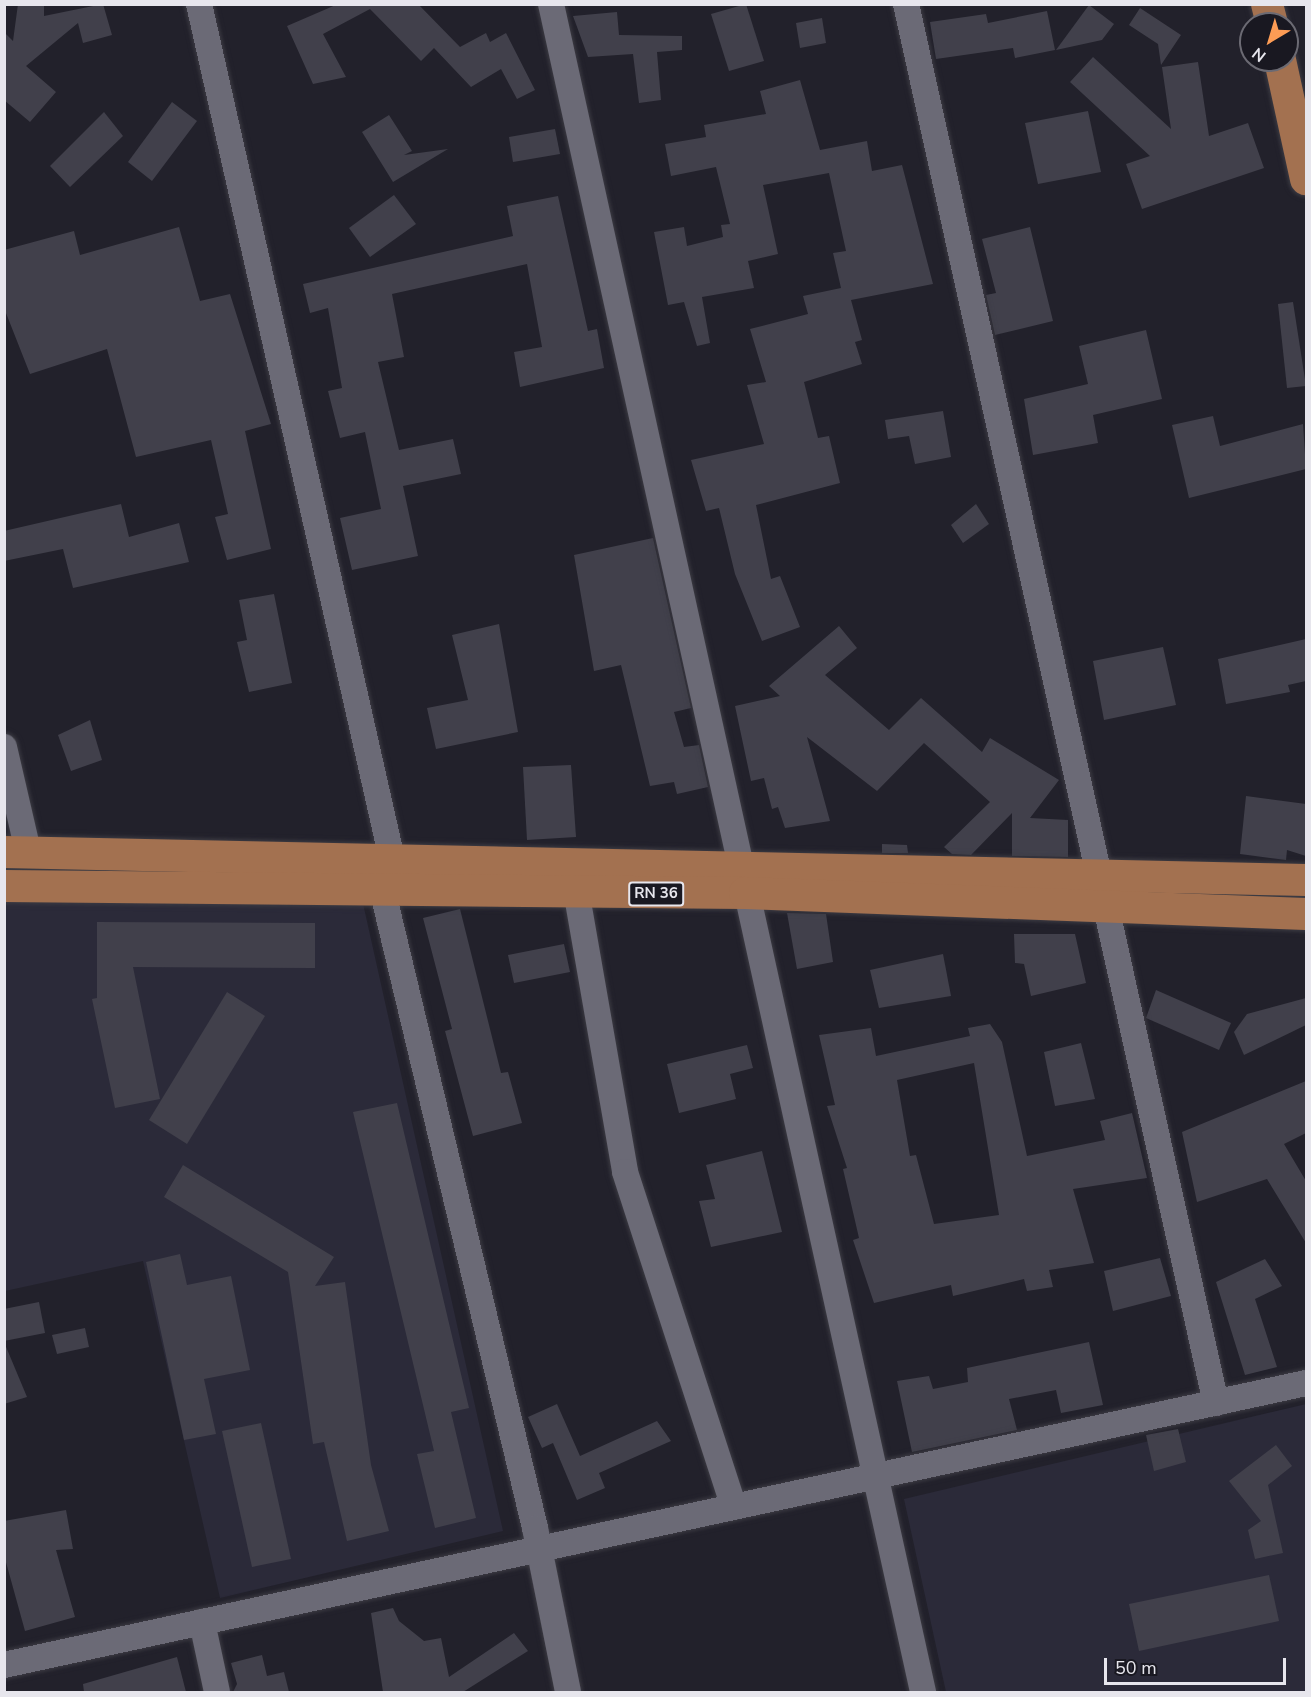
<!DOCTYPE html>
<style>
body{margin:0}
#map{position:relative;width:1311px;height:1697px;overflow:hidden;background:#22212b;font-family:"Nunito Sans",sans-serif}
div>[style]{position:absolute}
[style*='--x']{left:calc(var(--x)*1px);top:calc(var(--y)*1px);width:calc(var(--w)*1px);rotate:calc(var(--a)*1deg)}
.built>*{inset:0;background:#2b2a39}
.building>*{inset:0;background:#41404b}
.roads{filter:drop-shadow(0 0 2px #3c3b43) drop-shadow(0 0 2px #3c3b43)}
.minor>*{height:26px;margin:-13px;padding:0 13px;transform-origin:13px;border-radius:13px;background:#6b6a76}
.major>*{height:32px;margin:-16px;padding:0 16px;transform-origin:16px;border-radius:16px;background:#a37150}
span{translate:-50% -50%;white-space:nowrap;text-align:center;line-height:1.15;-webkit-text-stroke:5px #191821;paint-order:stroke}
.shield-label span{padding:2px 4px;background:#191821;border:2px solid;border-radius:4px;-webkit-text-stroke-width:0}
.shield-label{font-size:15px;color:#e7e6ed;font-weight:700}
.frame{position:absolute;inset:0;border:6px solid #e7e6ed;pointer-events:none}
.north{position:absolute;left:1239px;top:12px;width:60px;height:60px;box-sizing:border-box;background:#191821;border:2px solid #6b6a73;border-radius:50%;rotate:218deg;font-size:16px;font-weight:700;line-height:24px;text-align:center;color:#e7e6ed}
.north::after{content:'';display:block;margin:auto;width:21px;height:27px;background:#fd9c55;clip-path:polygon(50% 0,100% 100%,50% 72%,0 100%)}
.scale{position:absolute;left:1104px;top:1658px;width:182px;height:27px;box-sizing:border-box;border:3px solid #e7e6ed;border-top:0;padding-left:8px;font-size:18px;line-height:21px;white-space:nowrap;color:#e7e6ed;-webkit-text-stroke:4px #191821;paint-order:stroke}
</style>
<div id="map">
<div class="built">
<i style="clip-path:polygon(362px 899px,503px 1531px,220px 1598px,143px 1261px,5px 1291px,5px 902px)"></i>
<i style="clip-path:polygon(1306px 1404px,1306px 1692px,946px 1692px,904px 1499px)"></i>
</div>
<div class="building">
<i style="clip-path:polygon(18px 4px,44px 4px,44px 16px,103px 4px,112px 35px,83px 43px,78px 23px,26px 66px,56px 92px,30px 122px,4px 100px,4px 32px,13px 41px)"></i>
<i style="clip-path:polygon(338px 4px,418px 4px,460px 47px,486px 33px,490px 42px,506px 33px,535px 90px,517px 99px,501px 69px,471px 87px,434px 48px,421px 61px,370px 9px,323px 34px,346px 77px,313px 84px,287px 26px)"></i>
<i style="clip-path:polygon(746px 4px,764px 61px,729px 71px,711px 14px)"></i>
<i style="clip-path:polygon(1089px 5px,1114px 24px,1102px 40px,1056px 50px)"></i>
<i style="clip-path:polygon(1140px 8px,1181px 35px,1161px 65px,1158px 44px,1129px 25px)"></i>
<i style="clip-path:polygon(1047px 11px,1055px 50px,1015px 58px,1013px 48px,936px 59px,930px 22px,986px 14px,988px 23px)"></i>
<i style="clip-path:polygon(617px 12px,619px 35px,682px 36px,682px 50px,657px 52px,661px 100px,639px 103px,633px 54px,588px 57px,573px 16px)"></i>
<i style="clip-path:polygon(822px 18px,826px 43px,800px 48px,796px 23px)"></i>
<i style="clip-path:polygon(1093px 57px,1171px 129px,1162px 67px,1198px 62px,1209px 136px,1248px 123px,1264px 168px,1142px 209px,1126px 164px,1150px 156px,1070px 82px)"></i>
<i style="clip-path:polygon(800px 80px,820px 150px,867px 141px,872px 171px,902px 165px,933px 284px,851px 300px,862px 340px,855px 342px,862px 364px,804px 382px,818px 438px,829px 436px,840px 483px,756px 505px,771px 579px,780px 576px,800px 627px,762px 641px,735px 574px,719px 508px,706px 511px,691px 460px,764px 444px,747px 385px,766px 382px,750px 329px,808px 314px,803px 296px,841px 288px,833px 253px,846px 251px,829px 173px,763px 185px,778px 254px,748px 261px,754px 288px,702px 297px,710px 343px,697px 346px,684px 302px,668px 305px,654px 232px,684px 227px,687px 246px,723px 237px,721px 225px,730px 224px,716px 167px,671px 176px,665px 144px,706px 137px,704px 125px,766px 114px,760px 91px)"></i>
<i style="clip-path:polygon(172px 102px,197px 121px,152px 181px,128px 162px)"></i>
<i style="clip-path:polygon(1088px 111px,1101px 172px,1038px 184px,1025px 123px)"></i>
<i style="clip-path:polygon(104px 112px,123px 136px,70px 187px,50px 166px)"></i>
<i style="clip-path:polygon(389px 115px,412px 151px,404px 155px,448px 149px,393px 182px,362px 132px)"></i>
<i style="clip-path:polygon(555px 129px,560px 154px,513px 162px,509px 137px)"></i>
<i style="clip-path:polygon(394px 195px,416px 224px,370px 257px,349px 228px)"></i>
<i style="clip-path:polygon(558px 196px,588px 331px,597px 329px,604px 368px,520px 387px,514px 352px,542px 347px,527px 264px,392px 294px,404px 357px,378px 362px,399px 450px,453px 439px,461px 474px,403px 486px,418px 556px,352px 570px,340px 518px,381px 509px,365px 432px,340px 438px,328px 391px,342px 388px,328px 308px,310px 313px,303px 284px,513px 236px,507px 206px)"></i>
<i style="clip-path:polygon(179px 227px,200px 301px,230px 294px,271px 424px,245px 431px,271px 549px,227px 560px,215px 517px,228px 514px,211px 440px,136px 457px,107px 349px,30px 374px,4px 308px,4px 250px,74px 231px,80px 255px)"></i>
<i style="clip-path:polygon(1030px 227px,1053px 321px,995px 335px,986px 295px,996px 293px,982px 239px)"></i>
<i style="clip-path:polygon(1293px 302px,1306px 386px,1287px 388px,1278px 304px)"></i>
<i style="clip-path:polygon(1146px 330px,1162px 399px,1093px 415px,1098px 443px,1033px 455px,1024px 399px,1088px 384px,1079px 346px)"></i>
<i style="clip-path:polygon(943px 411px,951px 457px,915px 464px,909px 436px,888px 439px,885px 420px)"></i>
<i style="clip-path:polygon(1213px 416px,1220px 446px,1303px 424px,1306px 469px,1189px 498px,1172px 425px)"></i>
<i style="clip-path:polygon(121px 504px,129px 537px,179px 523px,189px 562px,73px 588px,63px 549px,4px 561px,4px 531px)"></i>
<i style="clip-path:polygon(976px 504px,989px 524px,963px 543px,951px 525px)"></i>
<i style="clip-path:polygon(653px 538px,691px 708px,674px 712px,684px 747px,699px 745px,708px 787px,677px 794px,674px 782px,650px 786px,621px 665px,594px 671px,574px 555px)"></i>
<i style="clip-path:polygon(274px 594px,292px 683px,249px 692px,237px 642px,247px 640px,239px 600px)"></i>
<i style="clip-path:polygon(499px 624px,518px 732px,436px 749px,427px 708px,468px 700px,452px 635px)"></i>
<i style="clip-path:polygon(839px 626px,857px 648px,825px 675px,889px 730px,921px 698px,982px 752px,990px 738px,1059px 780px,1030px 818px,1068px 820px,1068px 857px,1012px 856px,1012px 813px,971px 855px,952px 854px,944px 847px,990px 802px,924px 743px,877px 791px,807px 737px,830px 821px,785px 828px,778px 807px,772px 809px,764px 778px,751px 781px,735px 706px,780px 696px,769px 686px)"></i>
<i style="clip-path:polygon(1306px 639px,1306px 681px,1288px 685px,1290px 692px,1226px 704px,1218px 659px)"></i>
<i style="clip-path:polygon(1163px 647px,1176px 705px,1104px 720px,1093px 661px)"></i>
<i style="clip-path:polygon(90px 720px,102px 760px,71px 771px,58px 735px)"></i>
<i style="clip-path:polygon(571px 765px,576px 837px,527px 840px,523px 767px)"></i>
<i style="clip-path:polygon(1246px 796px,1306px 804px,1306px 856px,1287px 850px,1286px 860px,1240px 854px)"></i>
<i style="clip-path:polygon(882px 844px,907px 845px,908px 853px,882px 853px)"></i>
<i style="clip-path:polygon(460px 909px,501px 1073px,508px 1072px,522px 1123px,473px 1136px,445px 1031px,452px 1029px,423px 918px)"></i>
<i style="clip-path:polygon(787px 913px,826px 914px,833px 962px,797px 969px)"></i>
<i style="clip-path:polygon(97px 922px,315px 923px,315px 968px,133px 967px,160px 1099px,115px 1108px,92px 999px,97px 998px)"></i>
<i style="clip-path:polygon(1014px 934px,1075px 934px,1086px 983px,1031px 996px,1024px 964px,1015px 963px)"></i>
<i style="clip-path:polygon(564px 944px,570px 972px,514px 983px,508px 955px)"></i>
<i style="clip-path:polygon(943px 954px,951px 996px,879px 1008px,870px 970px)"></i>
<i style="clip-path:polygon(1156px 990px,1231px 1023px,1219px 1050px,1146px 1018px)"></i>
<i style="clip-path:polygon(227px 992px,265px 1016px,187px 1144px,149px 1120px)"></i>
<i style="clip-path:polygon(1306px 998px,1306px 1025px,1244px 1055px,1234px 1032px,1247px 1014px)"></i>
<i style="clip-path:polygon(evenodd,990px 1024px,1002px 1042px,1027px 1156px,1105px 1140px,1100px 1121px,1132px 1113px,1147px 1178px,1073px 1189px,1094px 1263px,1049px 1270px,1053px 1287px,1027px 1291px,1024px 1279px,953px 1296px,951px 1285px,874px 1303px,853px 1240px,859px 1238px,843px 1169px,847px 1168px,827px 1106px,835px 1105px,819px 1035px,871px 1028px,876px 1056px,970px 1036px,968px 1028px,990px 1024px,974px 1063px,999px 1215px,934px 1224px,916px 1155px,910px 1156px,897px 1080px,974px 1063px)"></i>
<i style="clip-path:polygon(1081px 1043px,1095px 1099px,1055px 1106px,1044px 1052px)"></i>
<i style="clip-path:polygon(747px 1045px,753px 1068px,730px 1074px,736px 1099px,679px 1113px,667px 1064px)"></i>
<i style="clip-path:polygon(1306px 1081px,1306px 1133px,1284px 1144px,1306px 1181px,1306px 1243px,1267px 1179px,1197px 1202px,1182px 1132px)"></i>
<i style="clip-path:polygon(397px 1103px,469px 1408px,451px 1412px,476px 1518px,435px 1528px,417px 1454px,434px 1451px,353px 1112px)"></i>
<i style="clip-path:polygon(762px 1151px,782px 1232px,711px 1247px,699px 1201px,715px 1199px,706px 1165px)"></i>
<i style="clip-path:polygon(183px 1165px,334px 1257px,315px 1286px,345px 1282px,371px 1465px,389px 1531px,347px 1541px,324px 1442px,313px 1444px,288px 1272px,164px 1197px)"></i>
<i style="clip-path:polygon(180px 1254px,187px 1285px,231px 1276px,250px 1370px,204px 1379px,216px 1434px,184px 1440px,146px 1262px)"></i>
<i style="clip-path:polygon(1160px 1258px,1171px 1296px,1113px 1311px,1104px 1271px)"></i>
<i style="clip-path:polygon(1265px 1259px,1282px 1286px,1255px 1299px,1277px 1367px,1245px 1375px,1216px 1282px)"></i>
<i style="clip-path:polygon(39px 1302px,45px 1333px,4px 1341px,4px 1309px)"></i>
<i style="clip-path:polygon(85px 1328px,89px 1347px,57px 1354px,52px 1335px)"></i>
<i style="clip-path:polygon(4px 1342px,27px 1397px,4px 1404px)"></i>
<i style="clip-path:polygon(1089px 1342px,1103px 1405px,1061px 1413px,1056px 1390px,1009px 1399px,1017px 1430px,912px 1452px,897px 1381px,929px 1376px,933px 1389px,968px 1382px,967px 1368px)"></i>
<i style="clip-path:polygon(557px 1404px,580px 1456px,657px 1421px,671px 1441px,599px 1473px,605px 1488px,577px 1500px,553px 1443px,542px 1448px,528px 1417px)"></i>
<i style="clip-path:polygon(261px 1423px,291px 1559px,252px 1567px,222px 1431px)"></i>
<i style="clip-path:polygon(1178px 1429px,1186px 1462px,1154px 1471px,1146px 1435px)"></i>
<i style="clip-path:polygon(1276px 1445px,1292px 1466px,1268px 1485px,1283px 1553px,1255px 1559px,1248px 1530px,1261px 1521px,1229px 1481px)"></i>
<i style="clip-path:polygon(66px 1510px,73px 1549px,56px 1550px,75px 1617px,25px 1631px,4px 1555px,4px 1521px)"></i>
<i style="clip-path:polygon(1269px 1575px,1279px 1621px,1139px 1651px,1129px 1604px)"></i>
<i style="clip-path:polygon(393px 1608px,399px 1621px,424px 1641px,441px 1638px,449px 1677px,514px 1633px,528px 1651px,463px 1692px,383px 1692px,371px 1613px)"></i>
<i style="clip-path:polygon(262px 1655px,267px 1676px,284px 1672px,289px 1692px,233px 1692px,237px 1684px,231px 1663px)"></i>
<i style="clip-path:polygon(177px 1657px,186px 1692px,84px 1692px,83px 1684px)"></i>
</div>
<div class="roads">
<div class="minor">
<i style="--x:199;--y:4;--w:877;--a:77.28"></i>
<i style="--x:551;--y:4;--w:1729;--a:77.57"></i>
<i style="--x:906;--y:4;--w:1433;--a:77.51"></i>
<i style="--x:4;--y:747;--w:107;--a:77"></i>
<i style="--x:378;--y:872;--w:675;--a:76.54"></i>
<i style="--x:535;--y:1528;--w:167;--a:78.6"></i>
<i style="--x:573;--y:873;--w:303;--a:80.1"></i>
<i style="--x:625;--y:1172;--w:352;--a:72"></i>
<i style="--x:202;--y:1622;--w:72;--a:77.9"></i>
<i style="--x:4;--y:1665;--w:1332;--a:-12.22"></i>
</div>
<div class="major">
<i style="--x:1267;--y:4;--w:21;--a:76"></i>
<i style="--x:1280;--y:60;--w:122;--a:77.7"></i>
<i style="--x:4;--y:852;--w:1302;--a:1.23"></i>
<i style="--x:4;--y:886;--w:741;--a:0.54"></i>
<i style="--x:745;--y:893;--w:561;--a:2.14"></i>
</div>
</div>
<div class="shield-label">
<span style="left:656px;top:894px">RN 36</span>
</div>
<div class="frame"></div>
<div class="north">N</div>
<div class="scale">50 m</div>
</div>
